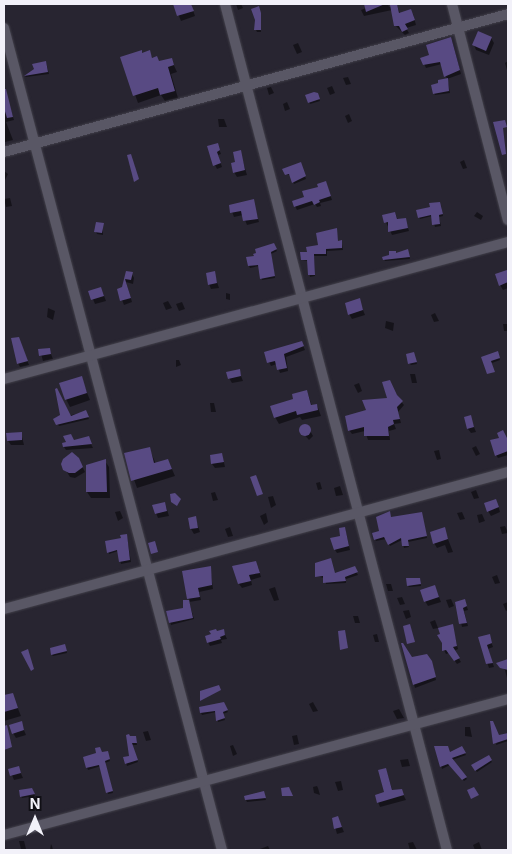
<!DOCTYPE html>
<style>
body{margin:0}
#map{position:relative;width:512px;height:854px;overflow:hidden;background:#282531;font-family:Inter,sans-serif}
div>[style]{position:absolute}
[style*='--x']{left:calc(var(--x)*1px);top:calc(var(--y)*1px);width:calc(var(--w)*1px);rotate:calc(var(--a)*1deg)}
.shadow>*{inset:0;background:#0007}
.building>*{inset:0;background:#584a83}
.round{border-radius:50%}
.roads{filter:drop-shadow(0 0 1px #42404a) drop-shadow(0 0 1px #42404a)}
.minor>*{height:10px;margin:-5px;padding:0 5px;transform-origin:5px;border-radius:5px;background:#595765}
span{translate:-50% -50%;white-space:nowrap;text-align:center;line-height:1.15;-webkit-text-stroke:4.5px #100f15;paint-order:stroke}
.frame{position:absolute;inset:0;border:5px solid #f2f1f9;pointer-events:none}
.north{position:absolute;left:10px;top:794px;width:50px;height:50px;-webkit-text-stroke:4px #100f15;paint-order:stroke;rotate:0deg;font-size:14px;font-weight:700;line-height:20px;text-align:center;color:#f2f1f9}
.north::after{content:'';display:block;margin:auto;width:18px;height:22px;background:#f2f1f9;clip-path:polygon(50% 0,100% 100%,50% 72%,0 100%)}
</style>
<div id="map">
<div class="shadow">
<i style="clip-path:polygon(174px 4px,191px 4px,195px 16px,181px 21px)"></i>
<i style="clip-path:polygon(236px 4px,241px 4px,243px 8px,238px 10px)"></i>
<i style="clip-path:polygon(376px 4px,388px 4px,389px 7px,397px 5px,400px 14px,413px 14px,416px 25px,406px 28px,409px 33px,405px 35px,395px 25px,392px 10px,364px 16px,361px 10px)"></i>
<i style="clip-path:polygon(259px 9px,261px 32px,257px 32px,256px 30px)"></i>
<i style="clip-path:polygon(491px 38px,494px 43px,489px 55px,476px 50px,474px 45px)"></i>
<i style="clip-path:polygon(452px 41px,461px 74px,447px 79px,442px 64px,426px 68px,422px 59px,430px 56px)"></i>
<i style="clip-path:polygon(298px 43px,302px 52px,297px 54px,293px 45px)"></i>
<i style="clip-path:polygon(149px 52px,153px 59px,159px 63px,171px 59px,177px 72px,171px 74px,178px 98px,165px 101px,161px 95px,138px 103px,122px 58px)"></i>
<i style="clip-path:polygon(508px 61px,508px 69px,507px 70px,505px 63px)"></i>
<i style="clip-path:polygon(46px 62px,49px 74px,26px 77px,25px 76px)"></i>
<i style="clip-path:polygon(348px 77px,351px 84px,346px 85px,343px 78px)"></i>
<i style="clip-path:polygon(448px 82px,450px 93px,435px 95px,434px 93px)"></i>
<i style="clip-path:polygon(332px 86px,335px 93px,330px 95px,327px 88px)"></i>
<i style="clip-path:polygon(271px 87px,274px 93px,269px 95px,267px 88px)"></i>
<i style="clip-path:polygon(318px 96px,320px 101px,310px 104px,309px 102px)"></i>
<i style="clip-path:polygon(8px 101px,14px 120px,6px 122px,13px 140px,5px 142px,4px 103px)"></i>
<i style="clip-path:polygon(287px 102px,290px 109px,285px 111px,283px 104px)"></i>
<i style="clip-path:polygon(349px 114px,352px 121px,348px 123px,345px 116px)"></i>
<i style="clip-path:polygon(218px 119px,224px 119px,227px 127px,219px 127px)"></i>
<i style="clip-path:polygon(217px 144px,221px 154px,218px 155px,222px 167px,217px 169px,215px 165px)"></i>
<i style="clip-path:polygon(240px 152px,247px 175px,237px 177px,234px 172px)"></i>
<i style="clip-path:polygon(464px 160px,467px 168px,463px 169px,460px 162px)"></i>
<i style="clip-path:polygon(301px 166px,306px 179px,294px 184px,290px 175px,286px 175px)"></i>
<i style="clip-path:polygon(4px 171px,8px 174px,5px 180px,4px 179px)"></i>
<i style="clip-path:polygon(326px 182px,332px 200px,320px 203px,321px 206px,317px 207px,315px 204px,297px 210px,293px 202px,305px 198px)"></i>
<i style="clip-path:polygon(10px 198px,12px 206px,6px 207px,4px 199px)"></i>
<i style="clip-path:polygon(253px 201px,259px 222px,247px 225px,243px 215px,234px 217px,230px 206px)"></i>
<i style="clip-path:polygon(441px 205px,443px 216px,439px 217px,441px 226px,435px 227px,432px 216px,420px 219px,419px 217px)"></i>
<i style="clip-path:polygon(477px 212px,483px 216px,481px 220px,474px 216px)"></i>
<i style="clip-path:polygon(395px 213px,398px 220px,405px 219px,409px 231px,392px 235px,383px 216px)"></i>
<i style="clip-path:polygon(103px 224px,103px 235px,97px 234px,96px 232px)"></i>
<i style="clip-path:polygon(336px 229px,338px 242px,342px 244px,343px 250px,327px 251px,327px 256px,314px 256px,315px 276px,310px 277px,308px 261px,302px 260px)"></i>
<i style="clip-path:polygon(273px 244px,277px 251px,271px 254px,275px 278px,262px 280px,259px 266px,250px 268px,249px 266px,256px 257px)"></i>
<i style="clip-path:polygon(408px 252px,410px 259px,385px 261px,384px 259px)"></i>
<i style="clip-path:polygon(127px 272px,132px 274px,134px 278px,133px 284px,126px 282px,132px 302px,124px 305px,118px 290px,123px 288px)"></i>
<i style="clip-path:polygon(506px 272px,508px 288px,503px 290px,500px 285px)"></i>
<i style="clip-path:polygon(214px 273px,219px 288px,211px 289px,209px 284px)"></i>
<i style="clip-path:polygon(101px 288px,106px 301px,95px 304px,90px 292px)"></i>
<i style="clip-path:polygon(226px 293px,230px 294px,230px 300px,226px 299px)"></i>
<i style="clip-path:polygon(359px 300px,365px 315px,352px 319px,349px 314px)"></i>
<i style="clip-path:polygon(168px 301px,172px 308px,166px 310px,163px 303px)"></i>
<i style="clip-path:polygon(182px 302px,185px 309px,179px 311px,176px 304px)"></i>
<i style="clip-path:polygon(48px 308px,55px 311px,53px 320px,47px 317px)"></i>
<i style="clip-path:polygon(435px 313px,439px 321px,434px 322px,431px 315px)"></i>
<i style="clip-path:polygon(386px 321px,394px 323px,393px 331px,385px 328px)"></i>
<i style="clip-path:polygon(503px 324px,508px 324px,508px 331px,504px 331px)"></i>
<i style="clip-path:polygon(20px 342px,29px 365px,20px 367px,18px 363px)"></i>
<i style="clip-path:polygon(302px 343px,305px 350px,286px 357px,288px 371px,280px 373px,277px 364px,271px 366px,269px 362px)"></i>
<i style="clip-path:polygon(49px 349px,53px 359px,43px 361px,40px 350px)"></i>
<i style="clip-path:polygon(498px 355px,500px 360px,492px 363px,483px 358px)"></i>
<i style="clip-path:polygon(414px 356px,417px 364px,411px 365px,409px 363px)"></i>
<i style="clip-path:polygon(176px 360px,179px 360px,181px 365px,176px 367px)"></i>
<i style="clip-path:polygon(239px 371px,243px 381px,232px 383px,229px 378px)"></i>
<i style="clip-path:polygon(410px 374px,415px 374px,417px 383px,412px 383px)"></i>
<i style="clip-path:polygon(81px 378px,90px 400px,70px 407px,66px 399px)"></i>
<i style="clip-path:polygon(359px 383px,362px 391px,358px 393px,354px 385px)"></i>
<i style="clip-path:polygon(307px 391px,312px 406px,317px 405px,321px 416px,302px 420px,300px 417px,279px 424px,275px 417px)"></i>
<i style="clip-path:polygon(397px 397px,404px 405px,398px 412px,401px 423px,394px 424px,396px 429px,389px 431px,390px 440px,368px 440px,365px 431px,352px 434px,349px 430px,368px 411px)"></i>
<i style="clip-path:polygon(210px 403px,214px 403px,216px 412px,211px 412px)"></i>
<i style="clip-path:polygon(85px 412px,89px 419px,59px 426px,54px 419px)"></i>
<i style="clip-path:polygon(470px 417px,476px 432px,471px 433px,468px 429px)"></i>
<i style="clip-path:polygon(304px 426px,308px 427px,313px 436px,309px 440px,301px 431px)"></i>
<i style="clip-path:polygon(503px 432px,508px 442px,508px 455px,498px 458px,496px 455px)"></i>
<i style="clip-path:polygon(21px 433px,24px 445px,11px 445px,8px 441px)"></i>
<i style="clip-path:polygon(73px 442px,90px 442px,93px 448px,66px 450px,64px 447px)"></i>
<i style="clip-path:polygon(476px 446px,480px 454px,476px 456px,472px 448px)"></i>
<i style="clip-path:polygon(149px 448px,156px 464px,168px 460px,175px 476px,137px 488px,125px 454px)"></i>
<i style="clip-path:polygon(439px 450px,441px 459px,437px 460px,434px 451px)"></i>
<i style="clip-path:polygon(222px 454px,225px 467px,215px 468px,212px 464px)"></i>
<i style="clip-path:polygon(105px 461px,109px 467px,110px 498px,91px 498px,87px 492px)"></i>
<i style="clip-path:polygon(62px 464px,81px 464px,85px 472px,75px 478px,70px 477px)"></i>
<i style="clip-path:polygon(320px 482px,322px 489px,318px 490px,316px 483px)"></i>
<i style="clip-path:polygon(340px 486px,343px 495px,336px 496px,334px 488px)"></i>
<i style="clip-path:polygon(476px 490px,479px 498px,474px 499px,471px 492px)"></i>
<i style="clip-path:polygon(215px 492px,218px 500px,213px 501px,211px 493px)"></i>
<i style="clip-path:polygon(273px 496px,276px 505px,271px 508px,268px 497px)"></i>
<i style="clip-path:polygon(165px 503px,169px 516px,158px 518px,156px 513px)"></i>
<i style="clip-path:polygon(498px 505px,500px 512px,491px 516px,488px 511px)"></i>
<i style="clip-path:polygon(120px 511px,123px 518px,118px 521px,115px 512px)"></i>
<i style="clip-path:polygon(462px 512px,465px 519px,460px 520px,457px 513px)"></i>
<i style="clip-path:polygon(266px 513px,268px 522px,264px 525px,260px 516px)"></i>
<i style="clip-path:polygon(482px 514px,485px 521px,479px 523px,477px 515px)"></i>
<i style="clip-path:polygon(422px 516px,427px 538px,408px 542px,409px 547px,404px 548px,402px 540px,390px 546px,386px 539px,376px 541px,375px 539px,391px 518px)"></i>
<i style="clip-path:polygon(195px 518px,200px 532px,194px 534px,191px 529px)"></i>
<i style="clip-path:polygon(505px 526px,508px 533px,502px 534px,500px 527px)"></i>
<i style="clip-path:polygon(230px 527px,233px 536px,228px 537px,225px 529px)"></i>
<i style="clip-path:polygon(345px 528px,350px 550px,337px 553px,335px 550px)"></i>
<i style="clip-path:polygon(444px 529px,453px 552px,448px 553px,445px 545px,437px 548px,434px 543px)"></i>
<i style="clip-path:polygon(127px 537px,131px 562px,121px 564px,118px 551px,109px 554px,107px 542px)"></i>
<i style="clip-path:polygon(210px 567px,213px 589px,199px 592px,201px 600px,189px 602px,194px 619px,171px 625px,168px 612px,184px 609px,184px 601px,190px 602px,189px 598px)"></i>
<i style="clip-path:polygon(258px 567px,261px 577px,251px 580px,252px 585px,242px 588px,239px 584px)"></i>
<i style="clip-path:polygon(354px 568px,358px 575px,346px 579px,346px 583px,326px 584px,324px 578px,316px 576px,335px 574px)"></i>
<i style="clip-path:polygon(497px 575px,500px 583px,495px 584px,492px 577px)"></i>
<i style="clip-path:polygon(420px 579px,421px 586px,409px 587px,408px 586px)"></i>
<i style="clip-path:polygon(386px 584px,391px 584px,393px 591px,388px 591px)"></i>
<i style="clip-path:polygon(275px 587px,279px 600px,274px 601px,269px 589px)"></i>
<i style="clip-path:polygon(435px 587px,441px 602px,428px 606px,425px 601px)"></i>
<i style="clip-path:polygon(402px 597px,405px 604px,400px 605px,397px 598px)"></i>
<i style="clip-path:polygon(451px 599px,454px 606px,449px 608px,446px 600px)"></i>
<i style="clip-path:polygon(465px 601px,468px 610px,464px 611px,468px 626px,462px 627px,457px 603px)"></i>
<i style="clip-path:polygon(508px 602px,508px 610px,506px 611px,503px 604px)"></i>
<i style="clip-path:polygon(409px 610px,411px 617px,406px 619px,403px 611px)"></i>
<i style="clip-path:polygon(353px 616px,358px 616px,360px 623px,355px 623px)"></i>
<i style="clip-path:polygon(435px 620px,438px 628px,433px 629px,430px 622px)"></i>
<i style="clip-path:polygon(452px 625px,458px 649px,454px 651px,461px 662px,457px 664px,449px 653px,446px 654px,444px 650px)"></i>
<i style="clip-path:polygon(223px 630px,227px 639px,221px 640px,222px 643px,210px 646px,208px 642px,216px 632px)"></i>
<i style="clip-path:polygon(377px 634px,379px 642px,375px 642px,373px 635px)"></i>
<i style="clip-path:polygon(489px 636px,493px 647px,488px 649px,494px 667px,489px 668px,479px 638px)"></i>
<i style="clip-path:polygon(402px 644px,411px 659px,433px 666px,436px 680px,415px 688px)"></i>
<i style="clip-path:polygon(66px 648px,67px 653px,53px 656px,52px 655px)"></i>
<i style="clip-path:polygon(508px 661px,508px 682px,505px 670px,498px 663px)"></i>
<i style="clip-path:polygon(12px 694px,21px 716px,4px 721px,4px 697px)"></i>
<i style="clip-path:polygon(313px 702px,314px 704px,318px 711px,313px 712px,309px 704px)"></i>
<i style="clip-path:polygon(223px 704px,228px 712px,223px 714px,225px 720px,218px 722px,216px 712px,202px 715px,201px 713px)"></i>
<i style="clip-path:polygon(399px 709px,404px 718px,397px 719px,393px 711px)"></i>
<i style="clip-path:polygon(21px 723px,26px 735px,16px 738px,13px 733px)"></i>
<i style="clip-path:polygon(465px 727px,470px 727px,472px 737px,465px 736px)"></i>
<i style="clip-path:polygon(148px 731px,151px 740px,146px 741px,143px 732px)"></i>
<i style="clip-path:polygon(297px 735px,299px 744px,294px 745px,292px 736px)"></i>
<i style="clip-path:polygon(508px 735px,508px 741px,496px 745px,498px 737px)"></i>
<i style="clip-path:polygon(127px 736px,136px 739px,137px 745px,132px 745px,138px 762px,127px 766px,125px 758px,130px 757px)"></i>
<i style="clip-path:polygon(233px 745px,237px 754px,233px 756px,230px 746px)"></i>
<i style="clip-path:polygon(436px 747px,450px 754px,462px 748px,466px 755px,452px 760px,467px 779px,464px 781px,450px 765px,442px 769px)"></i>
<i style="clip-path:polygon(102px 754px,108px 755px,110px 761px,105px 763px,113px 793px,108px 794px,101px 766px,88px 770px,84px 758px)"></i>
<i style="clip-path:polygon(489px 757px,492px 762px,477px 772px,472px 766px)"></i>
<i style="clip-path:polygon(408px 759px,410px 766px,402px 767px,400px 760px)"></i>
<i style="clip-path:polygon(18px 767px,23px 778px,14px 780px,10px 770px)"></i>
<i style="clip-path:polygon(386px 770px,393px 792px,403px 794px,406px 800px,380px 807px,378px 802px,386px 793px)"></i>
<i style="clip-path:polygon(341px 781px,343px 790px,338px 791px,335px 782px)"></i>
<i style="clip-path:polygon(317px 786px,318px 788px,320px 795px,314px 793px,313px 787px)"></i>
<i style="clip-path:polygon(31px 789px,35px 796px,22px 798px,21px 796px)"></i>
<i style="clip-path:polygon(264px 795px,266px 800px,247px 802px,246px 800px)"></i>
<i style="clip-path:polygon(338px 818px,344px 832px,337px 834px,333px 819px)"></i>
<i style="clip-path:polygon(19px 841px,24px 841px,26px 849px,21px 849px)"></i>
<i style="clip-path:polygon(413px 842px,417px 850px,410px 850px,408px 843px)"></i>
<i style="clip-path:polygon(479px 842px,482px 850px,475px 850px,473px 845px)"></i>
<i style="clip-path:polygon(51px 844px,52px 846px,53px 850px,50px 850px)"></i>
<i style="clip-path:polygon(268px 846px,270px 850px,260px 850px,260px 849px)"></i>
</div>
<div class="building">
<i style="clip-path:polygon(173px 4px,191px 4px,194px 11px,177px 16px)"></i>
<i style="clip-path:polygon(364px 4px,385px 4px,366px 12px)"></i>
<i style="clip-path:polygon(397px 4px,399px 13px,411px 9px,415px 20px,405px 24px,408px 29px,402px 32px,399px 26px,394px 26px,390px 5px)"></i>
<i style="clip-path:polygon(259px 6px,261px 13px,261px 30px,254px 30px,255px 20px,251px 9px)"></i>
<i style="clip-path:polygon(478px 31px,492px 37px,486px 51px,472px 45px)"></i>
<i style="clip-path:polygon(451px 37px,460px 70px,444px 77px,440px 62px,423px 65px,420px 58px,429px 55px,426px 45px)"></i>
<i style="clip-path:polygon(142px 50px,142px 53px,150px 50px,152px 58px,157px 56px,159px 61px,172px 58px,174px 65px,168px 67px,175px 91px,160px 95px,158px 88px,133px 96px,120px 57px)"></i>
<i style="clip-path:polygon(46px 61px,48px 72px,24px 76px,34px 69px,32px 64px)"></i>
<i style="clip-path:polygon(448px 78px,449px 91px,433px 94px,431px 85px,438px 83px,438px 80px)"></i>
<i style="clip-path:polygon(4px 89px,6px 89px,13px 117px,7px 118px,4px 108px)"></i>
<i style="clip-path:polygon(314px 92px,318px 93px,320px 99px,308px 103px,305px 95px)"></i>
<i style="clip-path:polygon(505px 120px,507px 127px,503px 128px,506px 154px,502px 155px,493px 122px)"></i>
<i style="clip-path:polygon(218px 143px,220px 150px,217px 152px,221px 163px,213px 166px,207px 146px)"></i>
<i style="clip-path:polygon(241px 150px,245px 170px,233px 173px,231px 163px,235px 162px,233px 152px)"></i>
<i style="clip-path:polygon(131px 154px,139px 179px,134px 182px,127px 155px)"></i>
<i style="clip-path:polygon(301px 162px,306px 176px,292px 183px,289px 174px,285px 175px,282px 169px)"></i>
<i style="clip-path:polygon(326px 181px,331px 196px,319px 200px,320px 202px,314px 205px,312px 201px,294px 207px,292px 201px,304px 197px,302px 191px,318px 187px,317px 184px)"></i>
<i style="clip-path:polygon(254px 199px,258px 219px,243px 221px,241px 211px,230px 213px,229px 205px)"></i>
<i style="clip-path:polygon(440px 202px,443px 214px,439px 215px,440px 224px,432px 225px,431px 215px,418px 218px,416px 210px,430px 207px,429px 203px)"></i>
<i style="clip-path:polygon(395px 212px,397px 219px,406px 218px,408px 228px,388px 232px,388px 222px,384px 223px,382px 215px)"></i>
<i style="clip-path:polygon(96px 222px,104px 223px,102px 233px,94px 232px)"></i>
<i style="clip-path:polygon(337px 228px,338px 241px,342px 240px,342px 248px,326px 249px,326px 254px,314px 254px,315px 275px,308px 275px,307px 260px,301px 260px,300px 252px,307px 252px,306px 247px,318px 245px,316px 233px)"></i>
<i style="clip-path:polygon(274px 243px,277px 249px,271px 252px,275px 276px,260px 279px,258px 265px,248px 266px,246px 257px,254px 256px,253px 254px,256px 253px,255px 249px)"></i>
<i style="clip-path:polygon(408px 249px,410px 257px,383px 260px,382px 257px,389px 255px,389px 251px,396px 251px,396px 253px)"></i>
<i style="clip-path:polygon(507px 270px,508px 282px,499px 286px,495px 274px)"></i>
<i style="clip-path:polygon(126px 271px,133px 272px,131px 280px,125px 279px,131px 298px,120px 301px,117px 289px,122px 287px)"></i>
<i style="clip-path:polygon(215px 271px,217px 283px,208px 285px,206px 273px)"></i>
<i style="clip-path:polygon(101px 287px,104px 296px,91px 300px,88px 291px)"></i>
<i style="clip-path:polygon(360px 298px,363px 310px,348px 315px,345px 303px)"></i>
<i style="clip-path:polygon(19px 337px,28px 361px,17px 364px,11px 338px)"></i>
<i style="clip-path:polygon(302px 341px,304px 346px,284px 354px,287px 368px,277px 370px,275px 361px,267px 363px,264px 352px)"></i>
<i style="clip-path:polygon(50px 348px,51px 354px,39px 356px,38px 349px)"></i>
<i style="clip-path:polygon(498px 351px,500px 358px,491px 361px,495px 372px,487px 374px,481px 357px)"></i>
<i style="clip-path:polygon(414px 352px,417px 362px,408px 364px,406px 354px)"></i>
<i style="clip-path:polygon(240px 369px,241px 376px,228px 379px,226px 372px)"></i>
<i style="clip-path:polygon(82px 376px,87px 393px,65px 400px,59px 383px)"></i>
<i style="clip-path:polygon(390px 380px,397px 395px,403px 401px,397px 407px,400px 419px,393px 420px,394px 424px,388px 427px,389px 436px,364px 436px,364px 427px,348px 431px,345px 416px,366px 410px,362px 400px,387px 398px,382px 382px)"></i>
<i style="clip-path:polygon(57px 388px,71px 416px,86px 410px,89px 417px,56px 425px,53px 419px,60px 415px,55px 389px)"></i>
<i style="clip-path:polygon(307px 390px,311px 405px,317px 404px,318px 410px,297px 415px,296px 411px,274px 418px,270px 406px,293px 399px,292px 394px)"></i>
<i style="clip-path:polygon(471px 415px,474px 427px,467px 429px,464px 417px)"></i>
<i class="round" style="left:299px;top:424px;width:12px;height:12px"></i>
<i style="clip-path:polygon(503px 430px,508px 440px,508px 451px,495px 456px,490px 440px,499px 438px,497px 433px)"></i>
<i style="clip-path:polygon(22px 432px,22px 440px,7px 441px,6px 433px)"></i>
<i style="clip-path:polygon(71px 434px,74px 440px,89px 436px,92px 444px,63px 447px,62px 443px,66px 442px,63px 436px)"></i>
<i style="clip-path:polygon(150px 447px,154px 463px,168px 459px,172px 469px,131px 481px,124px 453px)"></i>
<i style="clip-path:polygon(72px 452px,79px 458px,83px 467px,75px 473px,69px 473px,63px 470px,61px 464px,63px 459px)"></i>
<i style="clip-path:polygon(222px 453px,224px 462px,211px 464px,210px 455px)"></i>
<i style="clip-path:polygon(106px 459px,107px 492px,86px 492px,86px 465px)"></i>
<i style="clip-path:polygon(256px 475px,263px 494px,257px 496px,250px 477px)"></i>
<i style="clip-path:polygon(175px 493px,181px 499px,177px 506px,171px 502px,170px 494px)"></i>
<i style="clip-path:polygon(496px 499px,499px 507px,487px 512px,484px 503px)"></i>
<i style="clip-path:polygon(165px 502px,167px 511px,155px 514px,152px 505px)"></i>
<i style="clip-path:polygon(390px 511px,391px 517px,422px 512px,427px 536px,408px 540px,409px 546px,402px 546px,401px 538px,388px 545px,384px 537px,374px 540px,372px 533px,379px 531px,376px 517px)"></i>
<i style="clip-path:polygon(196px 516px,198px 528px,190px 529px,188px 518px)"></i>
<i style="clip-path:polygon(345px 527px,349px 546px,334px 550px,330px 538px,340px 536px,339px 528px)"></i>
<i style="clip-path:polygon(445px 527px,448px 539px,433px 544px,430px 532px)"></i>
<i style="clip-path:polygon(127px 534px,130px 560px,119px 562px,117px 550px,107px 553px,105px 541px,121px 538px,120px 535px)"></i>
<i style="clip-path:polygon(155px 541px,158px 552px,151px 554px,148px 543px)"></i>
<i style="clip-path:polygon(331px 558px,335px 573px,355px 566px,358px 572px,345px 577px,346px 581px,323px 583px,323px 576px,315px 577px,315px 563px)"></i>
<i style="clip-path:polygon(256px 561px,260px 573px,249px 575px,251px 581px,238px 584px,232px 566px)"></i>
<i style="clip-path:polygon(211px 566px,212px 585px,198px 588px,200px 597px,187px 599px,182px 571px)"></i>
<i style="clip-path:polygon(406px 578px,420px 578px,421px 584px,407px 586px)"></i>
<i style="clip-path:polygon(435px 585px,439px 597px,424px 602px,420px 590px)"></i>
<i style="clip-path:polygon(465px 599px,467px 606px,463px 608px,467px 623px,459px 624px,455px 602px)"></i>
<i style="clip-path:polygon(183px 600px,189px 600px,193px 618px,169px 623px,166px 611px,183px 608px)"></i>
<i style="clip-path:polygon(410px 624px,415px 642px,407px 644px,403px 626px)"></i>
<i style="clip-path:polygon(453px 624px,457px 646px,453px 647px,460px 658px,454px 661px,446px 650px,442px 651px,442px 643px,437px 635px,440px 634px,438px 628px)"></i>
<i style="clip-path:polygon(216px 629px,217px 631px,224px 629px,225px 635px,220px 637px,221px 639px,207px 643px,205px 636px,211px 634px,209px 631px)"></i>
<i style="clip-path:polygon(345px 630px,348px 648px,340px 650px,338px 631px)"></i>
<i style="clip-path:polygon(490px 634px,492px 643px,487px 645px,493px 663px,486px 664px,478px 637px)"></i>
<i style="clip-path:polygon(401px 643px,403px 643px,412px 657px,427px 654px,432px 661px,436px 677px,413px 685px)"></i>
<i style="clip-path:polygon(65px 644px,67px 651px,51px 655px,50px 648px)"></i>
<i style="clip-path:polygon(28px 649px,34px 669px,31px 671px,21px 652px)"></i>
<i style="clip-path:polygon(508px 659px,508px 670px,500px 668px,496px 663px)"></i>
<i style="clip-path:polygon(219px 685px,221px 690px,200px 701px,200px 691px)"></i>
<i style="clip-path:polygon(13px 693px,18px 708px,4px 712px,4px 695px)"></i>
<i style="clip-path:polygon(224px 702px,228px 710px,223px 712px,225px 718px,216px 721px,215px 711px,200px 713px,199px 707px)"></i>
<i style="clip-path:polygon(22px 721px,24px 730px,12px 734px,9px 725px)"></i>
<i style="clip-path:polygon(490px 721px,493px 721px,499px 735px,508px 733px,508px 739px,493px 744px)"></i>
<i style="clip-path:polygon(7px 725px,12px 747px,4px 750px,4px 726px)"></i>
<i style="clip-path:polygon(129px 734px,130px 736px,136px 736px,137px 743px,132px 743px,138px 760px,125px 764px,123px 757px,129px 756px,126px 735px)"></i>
<i style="clip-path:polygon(434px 746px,448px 746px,450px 752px,462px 746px,466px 753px,452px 758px,467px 777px,462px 780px,448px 764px,440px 767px)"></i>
<i style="clip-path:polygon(100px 747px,102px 752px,108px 751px,110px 759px,105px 761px,113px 791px,106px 793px,99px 765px,86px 768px,83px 757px,96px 753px,95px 748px)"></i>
<i style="clip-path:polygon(489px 755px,492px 760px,475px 771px,471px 765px)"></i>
<i style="clip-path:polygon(19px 766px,21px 773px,10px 776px,8px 769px)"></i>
<i style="clip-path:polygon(386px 768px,392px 790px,402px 789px,404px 795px,377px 803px,375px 795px,384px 792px,378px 770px)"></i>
<i style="clip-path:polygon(289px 787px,293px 796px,282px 796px,281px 788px)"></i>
<i style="clip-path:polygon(474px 787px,479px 795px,471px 799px,467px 790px)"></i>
<i style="clip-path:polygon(32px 788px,35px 794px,20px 797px,19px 790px)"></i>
<i style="clip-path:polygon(264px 791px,266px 798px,245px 800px,244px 796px)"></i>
<i style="clip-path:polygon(338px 816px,342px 827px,334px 829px,332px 818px)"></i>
</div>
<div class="roads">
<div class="minor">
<i style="--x:225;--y:4;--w:875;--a:75.3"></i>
<i style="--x:452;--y:4;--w:223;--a:75.5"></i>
<i style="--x:4;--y:28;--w:850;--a:75.15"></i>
<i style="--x:4;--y:152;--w:523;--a:-15.31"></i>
<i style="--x:4;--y:379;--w:522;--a:-15.21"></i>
<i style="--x:4;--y:609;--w:522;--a:-15.21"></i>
<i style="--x:4;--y:835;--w:522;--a:-15.1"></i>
</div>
</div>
<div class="frame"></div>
<div class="north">N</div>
</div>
